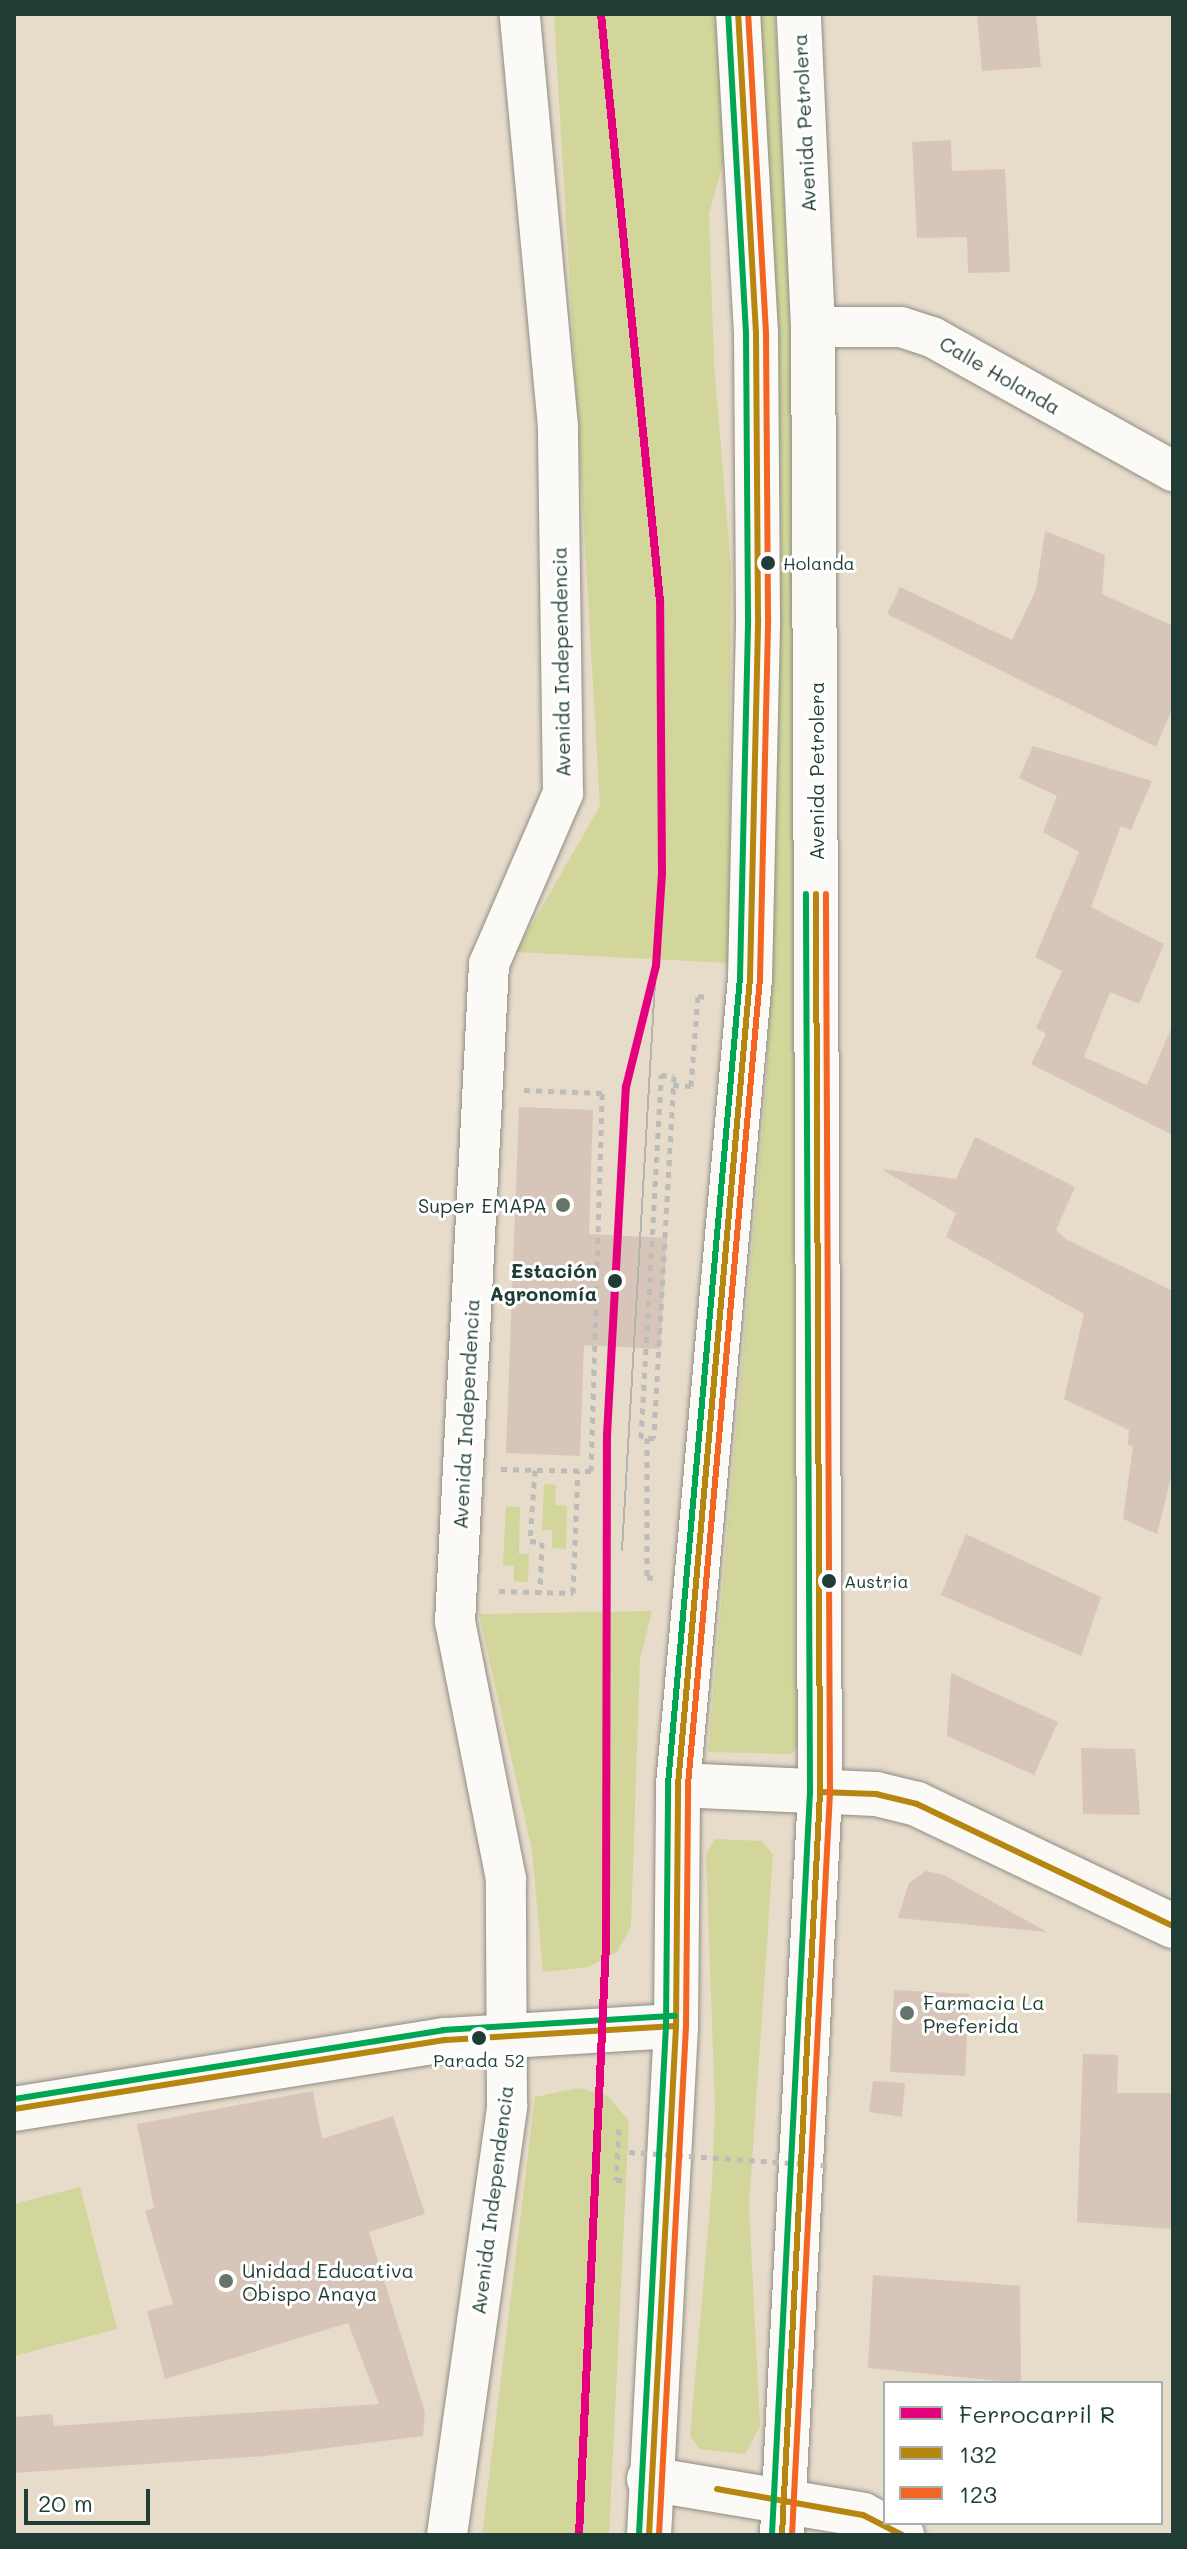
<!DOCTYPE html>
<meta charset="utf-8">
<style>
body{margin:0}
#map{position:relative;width:1187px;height:2549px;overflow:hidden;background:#e7dbca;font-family:Mali,sans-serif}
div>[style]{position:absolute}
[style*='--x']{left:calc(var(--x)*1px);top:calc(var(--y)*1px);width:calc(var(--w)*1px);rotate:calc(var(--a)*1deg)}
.green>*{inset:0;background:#d2d69a}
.building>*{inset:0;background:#d7c5ba}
.path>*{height:5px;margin-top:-2.5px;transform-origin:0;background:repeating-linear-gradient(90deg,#bcbdb9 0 6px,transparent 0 12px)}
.roads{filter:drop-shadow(0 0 2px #8e8d84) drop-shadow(0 0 2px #8e8d84)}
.street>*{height:40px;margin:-20px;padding:0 20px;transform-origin:20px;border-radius:20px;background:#fbfaf7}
.secondary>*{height:44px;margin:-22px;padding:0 22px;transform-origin:22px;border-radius:22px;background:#fbfaf7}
.highway>*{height:44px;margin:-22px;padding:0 22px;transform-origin:22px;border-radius:22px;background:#fbfaf7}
.tram>*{height:2px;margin:-1px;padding:0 1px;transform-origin:1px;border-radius:1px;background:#b2b4b0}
.path-bridge>*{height:5px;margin-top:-2.5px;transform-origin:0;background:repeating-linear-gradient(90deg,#bcbdb9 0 6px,transparent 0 12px)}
.bus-1>*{height:6px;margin:-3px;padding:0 3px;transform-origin:3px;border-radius:3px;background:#b68610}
.bus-2>*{height:6px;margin:-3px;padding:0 3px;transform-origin:3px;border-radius:3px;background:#f26522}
.bus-3>*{height:6px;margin:-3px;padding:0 3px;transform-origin:3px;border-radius:3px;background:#00a651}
.rail-1>*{height:8px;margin:-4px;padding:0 4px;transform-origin:4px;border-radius:4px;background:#e5007d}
.dots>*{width:22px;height:22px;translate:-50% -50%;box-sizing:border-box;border:4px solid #fff;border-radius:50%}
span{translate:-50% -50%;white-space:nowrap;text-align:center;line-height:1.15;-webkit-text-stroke:6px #fff;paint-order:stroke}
.bus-label{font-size:18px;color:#1f3d34}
.left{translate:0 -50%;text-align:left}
.street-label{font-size:20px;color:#1f3d34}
.poi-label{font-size:20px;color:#1f3d34}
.right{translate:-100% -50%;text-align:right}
.stop-label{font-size:20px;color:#1f3d34;font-weight:700}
.frame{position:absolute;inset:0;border:16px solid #1f3d34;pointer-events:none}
.legend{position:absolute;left:883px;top:2381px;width:280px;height:144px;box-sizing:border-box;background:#fff;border:2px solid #a5b1ae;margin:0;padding:10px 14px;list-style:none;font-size:24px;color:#1f3d34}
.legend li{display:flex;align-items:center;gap:16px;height:40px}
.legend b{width:40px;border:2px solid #a5b1ae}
.scale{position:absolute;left:24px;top:2489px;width:126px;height:36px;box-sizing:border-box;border:4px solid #1f3d34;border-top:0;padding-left:10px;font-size:24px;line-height:28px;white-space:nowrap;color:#1f3d34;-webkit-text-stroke:6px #fff;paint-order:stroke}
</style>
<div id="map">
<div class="green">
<i style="clip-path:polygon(554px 14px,715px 14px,725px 156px,709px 214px,714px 362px,731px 568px,729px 963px,516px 952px,600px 806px)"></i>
<i style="clip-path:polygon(756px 14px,775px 14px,790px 300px,800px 1091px,798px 1717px,797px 1748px,791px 1754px,708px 1752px,766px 1089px,772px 956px,781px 540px,766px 136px)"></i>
<i style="clip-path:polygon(544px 1484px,556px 1485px,555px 1505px,567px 1506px,566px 1549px,552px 1548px,552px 1530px,542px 1530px)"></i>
<i style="clip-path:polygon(506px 1506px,520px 1507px,519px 1554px,529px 1554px,528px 1582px,514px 1581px,514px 1566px,503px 1565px)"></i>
<i style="clip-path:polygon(652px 1611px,640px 1659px,631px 1927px,617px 1952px,589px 1967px,543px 1972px,532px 1851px,479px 1614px)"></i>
<i style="clip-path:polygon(715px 1839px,762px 1841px,773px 1855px,749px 2206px,760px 2426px,745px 2454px,700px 2449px,690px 2436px,712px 2185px,715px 2106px,706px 1855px)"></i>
<i style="clip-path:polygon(579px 2088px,608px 2096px,629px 2121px,609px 2535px,482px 2535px,535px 2097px)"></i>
<i style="clip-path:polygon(80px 2187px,117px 2329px,14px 2356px,14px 2204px)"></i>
</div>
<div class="building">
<i style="clip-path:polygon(977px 14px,1036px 14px,1041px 67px,982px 71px)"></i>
<i style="clip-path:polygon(951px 140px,952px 171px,1005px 169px,1010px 272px,968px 273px,967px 237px,917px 238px,912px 142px)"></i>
<i style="clip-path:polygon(1045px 531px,1105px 555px,1102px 594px,1173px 626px,1173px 707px,1156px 747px,887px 614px,900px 587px,1012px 640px,1036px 590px)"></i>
<i style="clip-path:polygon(1033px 746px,1152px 781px,1131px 830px,1121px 826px,1091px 907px,1164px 944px,1139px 1004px,1110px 992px,1084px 1057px,1147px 1085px,1173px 1024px,1173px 1135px,1031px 1064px,1046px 1034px,1036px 1028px,1062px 971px,1035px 957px,1079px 852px,1043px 832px,1057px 796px,1019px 778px)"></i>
<i style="clip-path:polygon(519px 1107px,593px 1110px,589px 1234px,667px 1238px,660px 1349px,584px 1345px,580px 1456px,506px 1453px)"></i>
<i style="clip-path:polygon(975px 1137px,1075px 1187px,1056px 1230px,1067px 1240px,1173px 1291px,1173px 1469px,1157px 1534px,1123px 1519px,1133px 1447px,1128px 1444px,1129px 1430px,1064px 1399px,1084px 1314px,946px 1237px,956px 1213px,881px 1169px,956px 1179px)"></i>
<i style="clip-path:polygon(966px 1534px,1101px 1597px,1081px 1656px,941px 1595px)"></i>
<i style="clip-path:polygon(951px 1673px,1058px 1722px,1034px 1775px,947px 1736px)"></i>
<i style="clip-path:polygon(1081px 1748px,1135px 1749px,1140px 1815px,1083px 1814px)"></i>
<i style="clip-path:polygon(926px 1871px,944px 1875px,1047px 1932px,898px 1918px,909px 1883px)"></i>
<i style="clip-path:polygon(894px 1990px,969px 1994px,965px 2076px,890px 2072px)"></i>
<i style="clip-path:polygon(1083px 2054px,1118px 2055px,1117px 2093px,1173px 2093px,1173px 2229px,1077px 2222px)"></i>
<i style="clip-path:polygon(873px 2081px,905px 2083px,902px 2117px,869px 2112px)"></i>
<i style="clip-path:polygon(313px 2091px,322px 2139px,393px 2116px,425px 2214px,369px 2232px,425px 2412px,423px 2436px,265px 2456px,14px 2473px,14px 2417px,52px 2414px,54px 2426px,379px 2404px,348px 2323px,165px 2379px,147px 2311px,173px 2304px,145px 2211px,154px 2208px,137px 2124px)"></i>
<i style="clip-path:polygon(873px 2275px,1020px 2286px,1021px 2383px,868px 2368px)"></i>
</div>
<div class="path">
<i style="--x:661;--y:1075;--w:13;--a:4"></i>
<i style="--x:674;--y:1076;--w:363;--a:93.2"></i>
<i style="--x:654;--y:1438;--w:13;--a:180"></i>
<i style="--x:641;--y:1438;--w:364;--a:-86.8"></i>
<i style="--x:673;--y:1085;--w:18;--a:3"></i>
<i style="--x:691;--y:1086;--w:90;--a:-85.6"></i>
<i style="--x:698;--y:996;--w:9;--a:6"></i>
<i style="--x:647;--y:1438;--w:139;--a:90"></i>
<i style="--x:647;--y:1577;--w:6;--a:9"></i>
<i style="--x:501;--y:1469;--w:90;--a:1.3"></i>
<i style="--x:591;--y:1471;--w:378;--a:-88.3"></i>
<i style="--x:602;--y:1093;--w:78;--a:-177.8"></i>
<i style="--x:535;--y:1470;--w:71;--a:94"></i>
<i style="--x:530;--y:1541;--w:12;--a:5"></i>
<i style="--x:542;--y:1542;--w:50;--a:92.3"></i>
<i style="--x:499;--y:1591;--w:74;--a:1.5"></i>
<i style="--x:573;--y:1593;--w:122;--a:-87.7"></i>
<i style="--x:619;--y:2129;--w:51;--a:93.4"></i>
<i style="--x:616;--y:2180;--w:8;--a:0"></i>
</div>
<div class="roads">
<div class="street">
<i style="--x:813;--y:327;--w:88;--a:0"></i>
<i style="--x:901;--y:327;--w:33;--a:18"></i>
<i style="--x:932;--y:337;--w:276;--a:29.1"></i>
<i style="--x:447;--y:2535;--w:433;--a:-82"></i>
<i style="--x:507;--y:2106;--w:227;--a:-90.3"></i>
<i style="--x:506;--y:1879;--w:262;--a:-101.2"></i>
<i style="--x:455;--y:1622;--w:659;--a:-87.04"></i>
<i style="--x:489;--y:964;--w:186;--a:-66.6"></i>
<i style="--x:563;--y:793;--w:366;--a:-90.8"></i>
<i style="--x:558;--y:427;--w:415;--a:-95.3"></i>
</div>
<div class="secondary">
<i style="--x:14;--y:2109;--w:436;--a:-9.1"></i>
<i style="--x:445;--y:2040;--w:231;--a:-3.5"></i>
<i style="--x:649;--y:2479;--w:217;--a:9.5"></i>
<i style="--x:863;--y:2515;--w:44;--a:27.1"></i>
</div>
<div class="highway">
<i style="--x:678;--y:1785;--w:198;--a:2.6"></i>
<i style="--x:876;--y:1794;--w:42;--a:13.7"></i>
<i style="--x:917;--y:1804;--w:284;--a:25.5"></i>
<i style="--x:649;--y:2535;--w:510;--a:-86.96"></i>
<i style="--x:676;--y:2026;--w:241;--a:-89.5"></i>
<i style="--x:678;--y:1785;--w:810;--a:-84.9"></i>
<i style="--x:750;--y:978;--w:360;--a:-88.7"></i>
<i style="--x:758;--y:618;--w:285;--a:-90.4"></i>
<i style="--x:756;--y:333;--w:320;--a:-93.2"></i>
<i style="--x:782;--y:2535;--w:744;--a:-87.07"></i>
<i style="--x:820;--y:1792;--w:1465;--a:-90.27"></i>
<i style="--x:813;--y:327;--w:313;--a:-92.6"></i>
</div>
</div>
<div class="tram">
<i style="--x:622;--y:1550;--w:585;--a:-86.67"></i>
</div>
<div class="path-bridge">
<i style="--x:629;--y:2152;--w:203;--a:3.9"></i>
</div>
<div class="bus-1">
<i style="--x:820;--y:1792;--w:56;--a:2"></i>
<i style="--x:876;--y:1794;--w:42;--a:13.7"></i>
<i style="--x:917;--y:1804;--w:284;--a:25.5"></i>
<i style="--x:14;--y:2109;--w:436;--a:-9.1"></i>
<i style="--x:445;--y:2040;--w:231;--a:-3.5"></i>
<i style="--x:717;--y:2489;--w:148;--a:10.1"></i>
<i style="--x:863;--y:2515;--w:44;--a:27.1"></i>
<i style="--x:649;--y:2535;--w:510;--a:-86.96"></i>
<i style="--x:676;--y:2026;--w:241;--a:-89.5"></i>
<i style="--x:678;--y:1785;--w:810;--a:-84.9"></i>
<i style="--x:750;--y:978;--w:360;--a:-88.7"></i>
<i style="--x:758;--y:618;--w:285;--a:-90.4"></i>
<i style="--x:756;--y:333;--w:320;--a:-93.2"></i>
<i style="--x:782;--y:2535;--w:744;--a:-87.07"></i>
<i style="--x:820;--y:1792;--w:898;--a:-90.26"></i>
</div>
<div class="bus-2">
<i style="--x:659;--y:2535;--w:509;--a:-86.96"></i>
<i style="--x:686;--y:2027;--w:242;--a:-89.5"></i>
<i style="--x:688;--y:1785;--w:810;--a:-84.9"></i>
<i style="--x:760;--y:978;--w:360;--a:-88.7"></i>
<i style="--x:768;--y:618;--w:285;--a:-90.4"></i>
<i style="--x:766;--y:333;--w:320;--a:-93.2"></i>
<i style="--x:792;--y:2535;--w:744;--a:-87.07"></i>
<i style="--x:830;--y:1792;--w:898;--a:-90.26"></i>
</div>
<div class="bus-3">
<i style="--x:14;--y:2099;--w:435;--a:-9.1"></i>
<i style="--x:443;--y:2030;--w:232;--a:-3.5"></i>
<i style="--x:639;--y:2534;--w:509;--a:-86.96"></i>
<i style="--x:666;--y:2026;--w:242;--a:-89.5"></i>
<i style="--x:668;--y:1784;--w:810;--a:-84.9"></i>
<i style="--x:740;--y:977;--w:359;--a:-88.7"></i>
<i style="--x:748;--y:618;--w:285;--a:-90.4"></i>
<i style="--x:746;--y:333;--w:319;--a:-93.2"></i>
<i style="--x:772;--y:2534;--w:743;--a:-87.07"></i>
<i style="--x:810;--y:1792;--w:898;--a:-90.26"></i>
</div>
<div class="rail-1">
<i style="--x:579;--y:2535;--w:592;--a:-87.38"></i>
<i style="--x:606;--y:1944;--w:509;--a:-89.89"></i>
<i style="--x:607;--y:1435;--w:349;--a:-86.9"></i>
<i style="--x:626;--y:1087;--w:125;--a:-76.1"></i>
<i style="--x:656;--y:966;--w:92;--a:-86.3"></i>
<i style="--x:662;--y:874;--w:273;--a:-90.4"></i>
<i style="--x:660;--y:601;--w:590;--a:-95.74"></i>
</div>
<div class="dots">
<i style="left:768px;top:563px;background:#1f3d34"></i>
<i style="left:563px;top:1205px;background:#657468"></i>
<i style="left:615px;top:1281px;background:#1f3d34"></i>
<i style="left:829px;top:1581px;background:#1f3d34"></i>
<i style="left:907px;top:2013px;background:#657468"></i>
<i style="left:479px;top:2038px;background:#1f3d34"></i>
<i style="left:226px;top:2281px;background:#657468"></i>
</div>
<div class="bus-label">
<span class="left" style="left:783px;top:563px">Holanda</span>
<span class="left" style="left:844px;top:1581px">Austria</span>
<span style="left:479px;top:2060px">Parada 52</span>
</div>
<div class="street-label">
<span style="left:804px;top:123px;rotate:-93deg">Avenida Petrolera</span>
<span style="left:1000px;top:375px;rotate:30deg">Calle Holanda</span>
<span style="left:561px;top:662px;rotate:-91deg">Avenida Independencia</span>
<span style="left:816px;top:771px;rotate:-90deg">Avenida Petrolera</span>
<span style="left:466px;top:1414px;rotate:-87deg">Avenida Independencia</span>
<span style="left:492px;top:2200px;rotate:-83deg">Avenida Independencia</span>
</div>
<div class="poi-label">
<span class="right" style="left:547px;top:1205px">Super EMAPA</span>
<span class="left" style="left:923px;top:2014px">Farmacia La<br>Preferida</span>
<span class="left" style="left:242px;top:2282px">Unidad Educativa<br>Obispo Anaya</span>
</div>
<div class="stop-label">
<span class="right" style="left:597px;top:1282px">Estación<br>Agronomía</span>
</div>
<div class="frame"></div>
<ul class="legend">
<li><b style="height:10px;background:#e5007d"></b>Ferrocarril R</li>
<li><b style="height:10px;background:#b68610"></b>132</li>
<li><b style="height:10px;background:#f26522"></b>123</li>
</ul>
<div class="scale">20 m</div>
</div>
